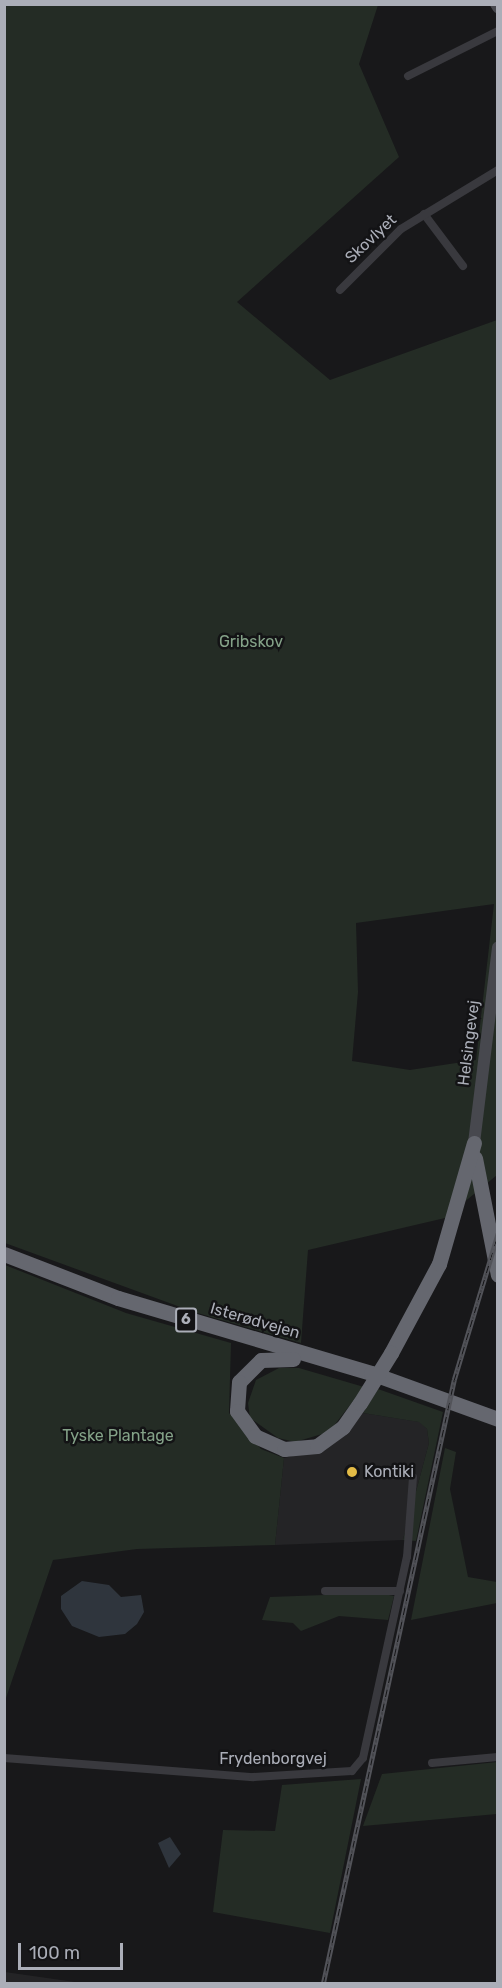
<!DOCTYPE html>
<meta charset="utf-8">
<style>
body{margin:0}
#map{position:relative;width:502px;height:1988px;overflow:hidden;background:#18181a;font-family:Rubik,sans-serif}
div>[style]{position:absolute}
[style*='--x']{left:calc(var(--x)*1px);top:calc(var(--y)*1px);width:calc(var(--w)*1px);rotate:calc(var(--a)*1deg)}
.built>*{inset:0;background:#242426}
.green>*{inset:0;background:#242c25}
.water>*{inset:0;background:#2f353d}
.street>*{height:8px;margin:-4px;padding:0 4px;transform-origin:4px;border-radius:4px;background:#39393e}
.secondary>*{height:12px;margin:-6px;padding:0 6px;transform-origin:6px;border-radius:6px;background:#47484e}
.highway>*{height:15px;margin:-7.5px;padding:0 7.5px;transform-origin:7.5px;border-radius:7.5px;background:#65676f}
.rail>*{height:4.5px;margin-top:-2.25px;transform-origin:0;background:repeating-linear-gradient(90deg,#131315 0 7px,#525359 0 14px);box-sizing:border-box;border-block:2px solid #525359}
.highway-bridge>*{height:15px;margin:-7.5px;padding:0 7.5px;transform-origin:7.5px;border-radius:7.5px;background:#65676f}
.dots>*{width:16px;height:16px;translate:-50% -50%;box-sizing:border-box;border:3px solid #131315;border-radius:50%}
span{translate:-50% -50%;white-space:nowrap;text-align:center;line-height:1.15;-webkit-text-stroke:5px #131315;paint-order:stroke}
.shield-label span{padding:2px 4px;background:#131315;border:2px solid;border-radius:4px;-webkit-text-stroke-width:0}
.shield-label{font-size:15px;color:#abaeb8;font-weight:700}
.street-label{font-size:16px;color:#abaeb8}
.park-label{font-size:16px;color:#84a288}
.poi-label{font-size:16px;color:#abaeb8}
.left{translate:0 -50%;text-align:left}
.frame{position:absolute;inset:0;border:6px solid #abaeb8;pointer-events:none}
.scale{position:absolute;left:18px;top:1943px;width:105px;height:27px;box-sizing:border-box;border:3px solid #abaeb8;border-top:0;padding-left:8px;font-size:18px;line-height:21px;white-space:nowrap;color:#abaeb8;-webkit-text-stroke:4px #131315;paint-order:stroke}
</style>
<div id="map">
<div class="built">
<i style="clip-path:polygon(363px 1413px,420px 1422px,427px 1429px,429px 1443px,403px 1540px,275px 1545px,284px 1458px,326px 1449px)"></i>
<i style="clip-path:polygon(5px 1972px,82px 1983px,5px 1983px)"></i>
</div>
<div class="green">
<i style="clip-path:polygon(evenodd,4px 5px,378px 5px,359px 64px,399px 157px,237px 302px,330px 380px,497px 320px,497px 1175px,445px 1218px,308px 1250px,301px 1343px,194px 1312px,5px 1243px,4px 5px,494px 904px,476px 1060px,410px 1070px,352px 1061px,358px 992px,356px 923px,494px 904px)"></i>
<i style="clip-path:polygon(5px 1265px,126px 1313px,231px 1343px,229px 1413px,261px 1449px,284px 1458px,275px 1545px,137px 1549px,53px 1560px,5px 1701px)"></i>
<i style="clip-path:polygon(279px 1368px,299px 1368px,364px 1387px,329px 1432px,295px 1442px,278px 1438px,250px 1418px,248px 1403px,256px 1380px)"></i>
<i style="clip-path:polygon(378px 1389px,443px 1412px,416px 1541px,403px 1540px,429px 1443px,427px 1429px,419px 1422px,363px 1413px)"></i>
<i style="clip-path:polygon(445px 1448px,456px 1452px,450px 1489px,468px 1577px,497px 1582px,497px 1603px,411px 1620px)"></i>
<i style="clip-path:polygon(379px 1593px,394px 1596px,388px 1620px,339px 1616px,301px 1631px,293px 1623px,262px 1620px,270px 1597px)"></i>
<i style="clip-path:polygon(497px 1762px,497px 1814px,363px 1826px,382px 1774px)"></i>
<i style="clip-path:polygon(361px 1779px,330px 1933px,213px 1912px,223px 1830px,275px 1831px,282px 1785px)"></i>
</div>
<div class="water">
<i style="clip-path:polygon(82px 1581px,109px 1585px,121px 1597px,141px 1595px,144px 1612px,137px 1624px,125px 1634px,99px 1637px,72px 1626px,61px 1609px,61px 1596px)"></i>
<i style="clip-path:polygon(170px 1837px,181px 1854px,169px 1868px,158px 1843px)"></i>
</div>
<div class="street">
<i style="--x:408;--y:76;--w:101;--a:-26.6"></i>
<i style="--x:424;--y:214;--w:65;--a:53.1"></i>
<i style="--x:340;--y:290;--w:86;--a:-45"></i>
<i style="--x:401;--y:229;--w:114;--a:-31.3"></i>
<i style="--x:325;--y:1591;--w:75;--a:0"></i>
<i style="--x:4;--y:1758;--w:250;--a:4.4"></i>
<i style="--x:253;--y:1777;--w:99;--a:-3.5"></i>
<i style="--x:352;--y:1771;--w:17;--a:-50"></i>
<i style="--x:363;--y:1758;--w:206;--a:-77.7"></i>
<i style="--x:407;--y:1557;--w:80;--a:-85.7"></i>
<i style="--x:432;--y:1763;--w:66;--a:-5.2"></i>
</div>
<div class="secondary">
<i style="--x:496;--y:4;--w:4;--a:56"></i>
<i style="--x:474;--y:1143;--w:197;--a:-83"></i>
</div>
<div class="highway">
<i style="--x:475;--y:1158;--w:119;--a:78.9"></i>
<i style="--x:4;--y:1254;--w:122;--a:21.1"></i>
<i style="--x:118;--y:1298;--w:264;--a:16.5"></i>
<i style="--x:371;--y:1373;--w:135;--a:19.9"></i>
<i style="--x:391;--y:1353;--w:101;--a:-61.7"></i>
<i style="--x:439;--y:1264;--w:126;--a:-73.9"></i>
<i style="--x:293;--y:1359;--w:32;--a:178"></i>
<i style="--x:261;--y:1360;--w:31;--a:135"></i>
<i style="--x:239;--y:1382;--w:29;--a:94"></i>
<i style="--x:237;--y:1411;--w:31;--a:54"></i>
<i style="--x:255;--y:1436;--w:32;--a:24"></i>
<i style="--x:284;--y:1449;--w:33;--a:-5"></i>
<i style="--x:317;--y:1446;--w:32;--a:-36"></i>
<i style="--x:343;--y:1427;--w:29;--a:-55"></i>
</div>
<div class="rail">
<i style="--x:323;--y:1984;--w:618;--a:-77.76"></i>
<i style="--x:454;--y:1380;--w:153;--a:-73.3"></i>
</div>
<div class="highway-bridge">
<i style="--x:360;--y:1403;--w:59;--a:-58.2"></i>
</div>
<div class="dots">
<i style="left:352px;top:1472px;background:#e3bb46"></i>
</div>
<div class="shield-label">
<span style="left:186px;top:1320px">6</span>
</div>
<div class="street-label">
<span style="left:371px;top:239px;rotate:-43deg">Skovlyet</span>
<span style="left:469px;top:1043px;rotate:-83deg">Helsingevej</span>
<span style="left:255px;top:1321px;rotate:16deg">Isterødvejen</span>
<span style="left:273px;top:1759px">Frydenborgvej</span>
</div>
<div class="park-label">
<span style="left:251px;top:642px">Gribskov</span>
<span style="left:118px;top:1436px">Tyske Plantage</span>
</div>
<div class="poi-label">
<span class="left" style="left:364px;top:1472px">Kontiki</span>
</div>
<div class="frame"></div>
<div class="scale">100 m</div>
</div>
